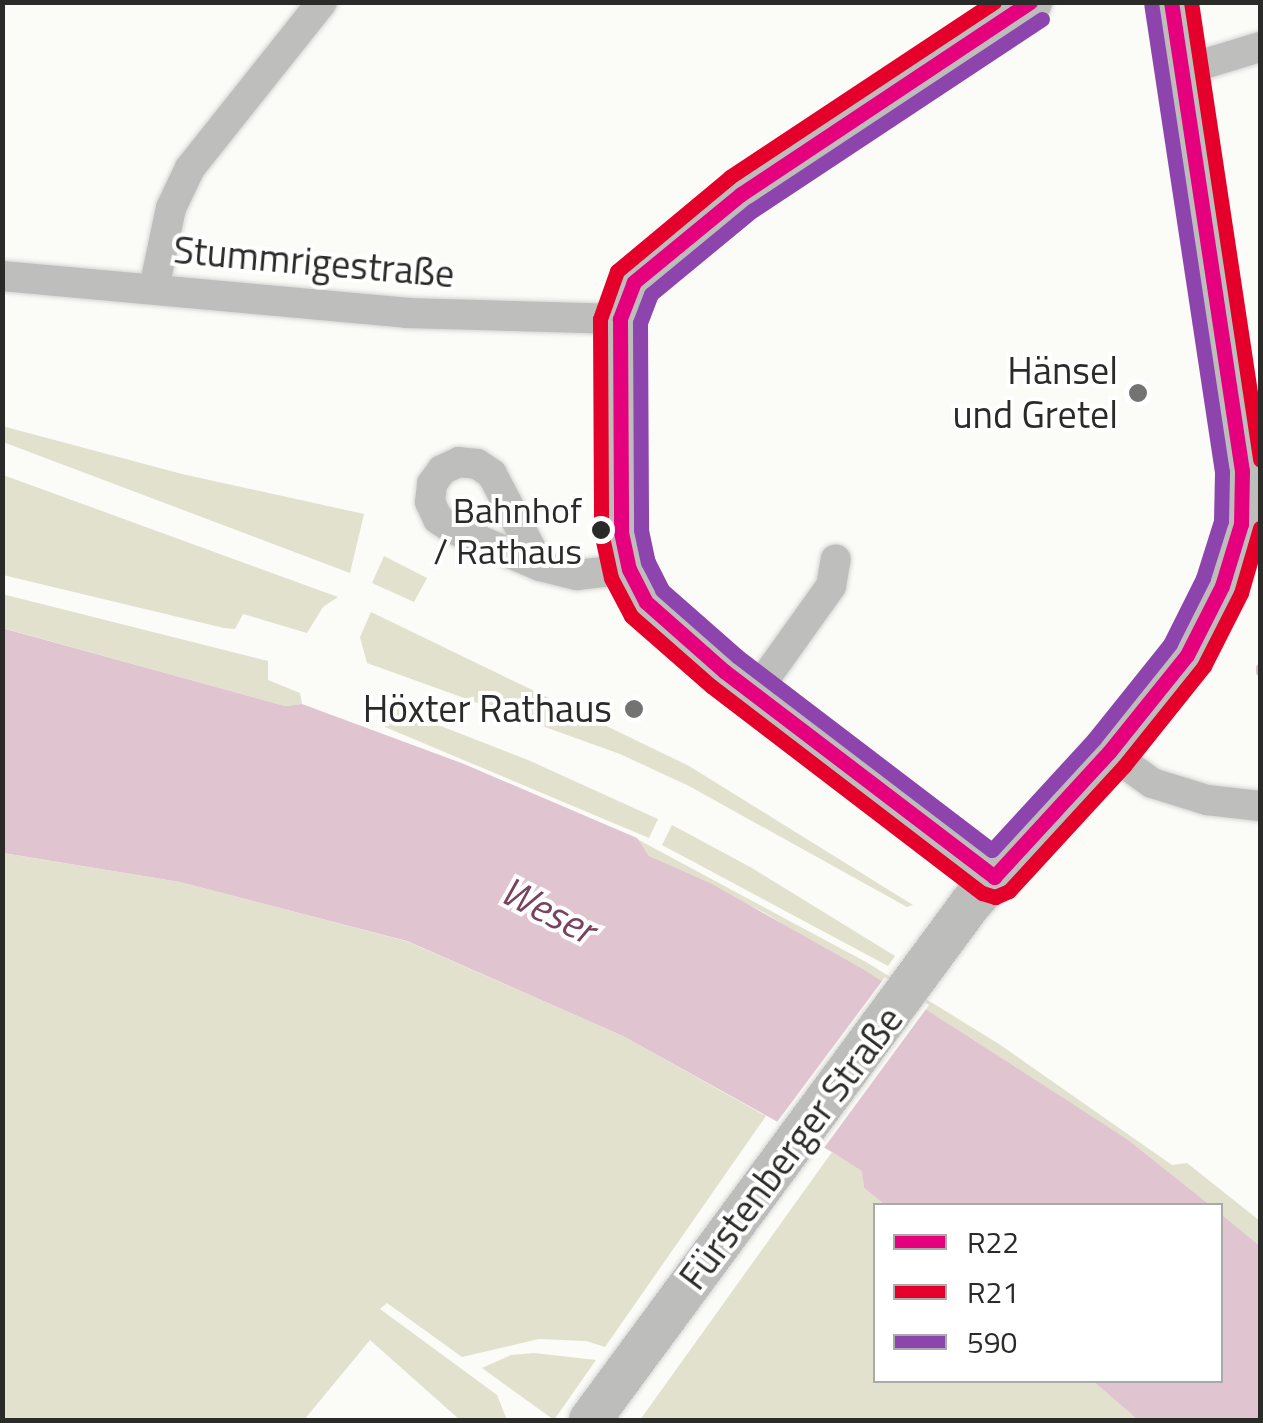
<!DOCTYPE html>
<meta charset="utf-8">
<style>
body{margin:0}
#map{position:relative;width:1263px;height:1423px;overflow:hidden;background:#fbfbf8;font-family:"Titillium Web",sans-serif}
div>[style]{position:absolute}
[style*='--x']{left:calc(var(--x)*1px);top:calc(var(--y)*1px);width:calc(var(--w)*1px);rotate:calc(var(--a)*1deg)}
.green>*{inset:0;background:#e1e1ce}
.water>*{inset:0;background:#e0c4d0}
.pier>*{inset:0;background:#fbfbf8}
.stream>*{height:8px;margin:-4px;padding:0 4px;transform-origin:4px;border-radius:4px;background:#e0c4d0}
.roads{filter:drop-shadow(0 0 2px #d5d5d3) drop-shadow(0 0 2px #d5d5d3)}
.minor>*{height:30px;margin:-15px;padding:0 15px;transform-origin:15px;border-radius:15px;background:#bebebd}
.secondary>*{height:42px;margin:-21px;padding:0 21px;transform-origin:21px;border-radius:21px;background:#bdbdbc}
.bus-1>*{height:15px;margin:-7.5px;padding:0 7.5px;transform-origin:7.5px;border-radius:7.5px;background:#e5007d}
.bus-2>*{height:15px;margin:-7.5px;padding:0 7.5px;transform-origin:7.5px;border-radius:7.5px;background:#e4002b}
.bus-3>*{height:15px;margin:-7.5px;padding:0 7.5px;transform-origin:7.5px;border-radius:7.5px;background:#8e44ad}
.dots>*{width:28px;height:28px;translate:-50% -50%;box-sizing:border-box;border:5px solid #fff;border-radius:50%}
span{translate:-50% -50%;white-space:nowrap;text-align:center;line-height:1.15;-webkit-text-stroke:8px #fff;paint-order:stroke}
.bus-label{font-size:36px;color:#2a2a28}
.right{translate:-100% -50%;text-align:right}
.street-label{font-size:38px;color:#2a2a28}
.poi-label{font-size:38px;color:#2a2a28}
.water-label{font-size:40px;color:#79435f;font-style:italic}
.frame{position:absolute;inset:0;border:5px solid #2a2a28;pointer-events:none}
.legend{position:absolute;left:873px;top:1203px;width:350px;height:180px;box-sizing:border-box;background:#fff;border:2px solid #aaaaa9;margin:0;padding:12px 18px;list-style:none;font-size:30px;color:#2a2a28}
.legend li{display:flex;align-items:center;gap:20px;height:50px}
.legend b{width:50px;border:2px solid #aaaaa9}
</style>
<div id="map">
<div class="green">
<i style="clip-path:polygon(2px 426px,182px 474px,364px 514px,350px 573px,3px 442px)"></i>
<i style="clip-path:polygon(3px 475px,338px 597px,323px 607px,307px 633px,243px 614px,235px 629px,224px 628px,3px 575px)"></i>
<i style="clip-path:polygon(384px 556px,427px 578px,414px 602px,372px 583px)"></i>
<i style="clip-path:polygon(2px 594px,268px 661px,268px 680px,300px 693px,302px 704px,285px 706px,3px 628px)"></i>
<i style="clip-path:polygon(371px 612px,689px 766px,913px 905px,907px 907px,689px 786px,620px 754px,367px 663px,360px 637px)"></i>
<i style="clip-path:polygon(392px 707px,528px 760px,658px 819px,649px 838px,385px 727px)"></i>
<i style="clip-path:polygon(672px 825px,752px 868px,895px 956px,888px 966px,662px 845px)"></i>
<i style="clip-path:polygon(637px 839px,866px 962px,999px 1044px,1172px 1165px,1187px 1163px,1260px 1221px,1260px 1246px,1221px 1214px,1220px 1206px,1210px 1205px,1127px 1139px,765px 913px,649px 856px)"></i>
<i style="clip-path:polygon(2px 853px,180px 882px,406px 941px,623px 1036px,766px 1116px,605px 1347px,586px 1341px,539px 1339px,462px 1357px,387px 1303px,380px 1309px,497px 1395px,507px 1420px,460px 1420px,370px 1340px,304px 1420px,3px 1420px)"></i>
<i style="clip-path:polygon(832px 1152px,863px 1171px,864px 1188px,885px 1205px,876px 1206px,876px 1380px,1093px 1381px,1138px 1420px,640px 1420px)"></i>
<i style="clip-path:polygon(534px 1353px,596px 1360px,554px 1420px,482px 1368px,511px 1355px)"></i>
</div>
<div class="water">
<i style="clip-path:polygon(2px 628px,285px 706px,302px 704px,464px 764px,637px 838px,649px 856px,712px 884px,866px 971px,1127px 1139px,1210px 1205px,885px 1205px,864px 1188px,862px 1171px,832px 1152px,623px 1036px,407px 941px,180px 882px,3px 853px)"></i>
<i style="clip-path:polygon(1221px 1214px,1260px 1246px,1260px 1420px,1138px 1420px,1093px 1381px,1220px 1380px)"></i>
</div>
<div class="pier">
<i style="clip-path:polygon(885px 977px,929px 1005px,821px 1152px,774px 1126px)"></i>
</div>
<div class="stream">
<i style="--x:1260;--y:668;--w:4;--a:90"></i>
</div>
<div class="roads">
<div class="minor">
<i style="--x:1181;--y:71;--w:83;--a:-16.9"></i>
<i style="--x:2;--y:276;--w:406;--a:5.2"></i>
<i style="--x:406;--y:313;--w:214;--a:1.6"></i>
<i style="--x:154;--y:288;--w:82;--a:-78"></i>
<i style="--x:171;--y:208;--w:44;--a:-64.6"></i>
<i style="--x:190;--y:168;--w:212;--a:-51.5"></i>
<i style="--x:540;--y:566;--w:104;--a:-117.6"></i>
<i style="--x:492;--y:474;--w:18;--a:-146"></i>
<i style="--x:477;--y:464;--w:18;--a:-174"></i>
<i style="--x:459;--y:462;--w:19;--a:155"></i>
<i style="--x:442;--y:470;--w:17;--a:126"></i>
<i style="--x:432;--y:484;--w:18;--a:96"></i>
<i style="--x:430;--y:502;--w:19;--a:65"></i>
<i style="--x:438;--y:519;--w:18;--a:34"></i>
<i style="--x:453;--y:529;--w:95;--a:23"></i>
<i style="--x:540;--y:566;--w:38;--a:14"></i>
<i style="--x:577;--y:575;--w:52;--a:-6.6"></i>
<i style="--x:754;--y:694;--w:133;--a:-54.5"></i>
<i style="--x:831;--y:586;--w:27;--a:-80"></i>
<i style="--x:1109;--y:752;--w:53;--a:35.8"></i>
<i style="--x:1152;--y:783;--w:58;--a:17.2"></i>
<i style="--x:1207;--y:800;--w:53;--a:6.5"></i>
</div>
<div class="secondary">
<i style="--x:994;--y:877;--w:340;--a:-142.7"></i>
<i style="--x:724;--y:671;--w:104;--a:-138.5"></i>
<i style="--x:646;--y:602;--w:37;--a:-117"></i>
<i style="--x:629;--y:569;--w:38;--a:-102"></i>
<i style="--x:621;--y:532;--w:213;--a:-90.3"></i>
<i style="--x:620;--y:319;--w:40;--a:-69"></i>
<i style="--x:634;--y:282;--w:139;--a:-39.4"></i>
<i style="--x:741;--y:194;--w:348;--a:-33.5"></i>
<i style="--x:590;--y:1420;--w:642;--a:-53.61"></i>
<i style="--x:971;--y:903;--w:285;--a:-48.3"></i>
<i style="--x:1161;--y:690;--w:82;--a:-55.9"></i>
<i style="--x:1207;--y:622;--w:39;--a:-67"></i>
<i style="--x:1222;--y:586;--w:65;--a:-73"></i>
<i style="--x:1241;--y:524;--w:53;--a:-88.9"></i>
<i style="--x:1242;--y:471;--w:474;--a:-98.6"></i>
</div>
</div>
<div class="bus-1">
<i style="--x:1030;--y:2;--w:347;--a:146.4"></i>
<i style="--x:741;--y:194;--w:139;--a:140.6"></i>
<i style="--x:634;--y:282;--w:40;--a:111"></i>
<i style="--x:620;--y:319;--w:213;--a:89.7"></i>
<i style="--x:621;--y:532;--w:38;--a:78"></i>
<i style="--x:629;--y:569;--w:37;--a:63"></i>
<i style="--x:646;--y:602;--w:104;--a:41.5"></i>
<i style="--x:724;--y:671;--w:340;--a:37.3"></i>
<i style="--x:994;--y:877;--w:170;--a:-47.4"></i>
<i style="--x:1109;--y:752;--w:124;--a:-51.2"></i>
<i style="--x:1187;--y:655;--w:77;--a:-63.1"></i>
<i style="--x:1222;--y:586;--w:65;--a:-73"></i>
<i style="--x:1241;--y:524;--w:53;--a:-88.9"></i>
<i style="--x:1242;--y:471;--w:474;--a:-98.6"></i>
</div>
<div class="bus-2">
<i style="--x:994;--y:2;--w:317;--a:146.5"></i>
<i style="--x:730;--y:177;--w:147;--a:140.2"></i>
<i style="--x:617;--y:271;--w:51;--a:109.5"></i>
<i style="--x:600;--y:319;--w:213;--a:89.7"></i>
<i style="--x:601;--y:532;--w:47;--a:77.7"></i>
<i style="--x:611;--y:578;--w:43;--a:62.2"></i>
<i style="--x:631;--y:616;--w:106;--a:41.2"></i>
<i style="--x:711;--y:686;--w:341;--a:37.4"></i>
<i style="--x:982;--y:893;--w:14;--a:17"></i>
<i style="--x:995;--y:897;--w:15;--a:-23"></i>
<i style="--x:1009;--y:891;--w:170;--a:-47.4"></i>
<i style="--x:1124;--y:766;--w:128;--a:-51.3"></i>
<i style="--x:1204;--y:666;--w:82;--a:-63.1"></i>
<i style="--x:1241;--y:593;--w:68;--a:-73.7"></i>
<i style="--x:1191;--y:2;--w:463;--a:81.4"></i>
</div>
<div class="bus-3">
<i style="--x:1042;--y:19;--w:346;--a:146.5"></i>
<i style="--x:753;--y:210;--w:132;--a:140.5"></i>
<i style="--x:651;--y:294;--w:31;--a:111"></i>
<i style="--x:640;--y:323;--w:207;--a:89.7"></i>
<i style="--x:641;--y:530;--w:33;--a:78"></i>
<i style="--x:648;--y:562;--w:31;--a:63"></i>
<i style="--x:662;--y:590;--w:100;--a:41.3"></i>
<i style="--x:737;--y:656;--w:320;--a:37.3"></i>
<i style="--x:992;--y:850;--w:151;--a:-47.4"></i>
<i style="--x:1094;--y:739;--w:122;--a:-51.3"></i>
<i style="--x:1170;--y:644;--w:74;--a:-63.4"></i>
<i style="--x:1203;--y:578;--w:60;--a:-72.5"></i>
<i style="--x:1221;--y:521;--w:49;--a:-88.8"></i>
<i style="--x:1222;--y:472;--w:472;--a:-98.6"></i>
</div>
<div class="dots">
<i style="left:1138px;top:393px;background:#737371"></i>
<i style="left:601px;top:530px;background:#2a2a28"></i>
<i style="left:634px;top:709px;background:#737371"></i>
</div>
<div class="bus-label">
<span class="right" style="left:582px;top:530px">Bahnhof<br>/ Rathaus</span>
</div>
<div class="street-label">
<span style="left:314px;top:262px;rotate:5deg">Stummrigestraße</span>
<span style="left:791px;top:1148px;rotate:-53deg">Fürstenberger Straße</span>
</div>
<div class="poi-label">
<span class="right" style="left:1118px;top:393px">Hänsel<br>und Gretel</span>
<span class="right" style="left:612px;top:709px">Höxter Rathaus</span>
</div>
<div class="water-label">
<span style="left:548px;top:910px;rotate:27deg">Weser</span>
</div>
<div class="frame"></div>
<ul class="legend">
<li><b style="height:12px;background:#e5007d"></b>R22</li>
<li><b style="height:12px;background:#e4002b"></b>R21</li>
<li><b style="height:12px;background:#8e44ad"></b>590</li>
</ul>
</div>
